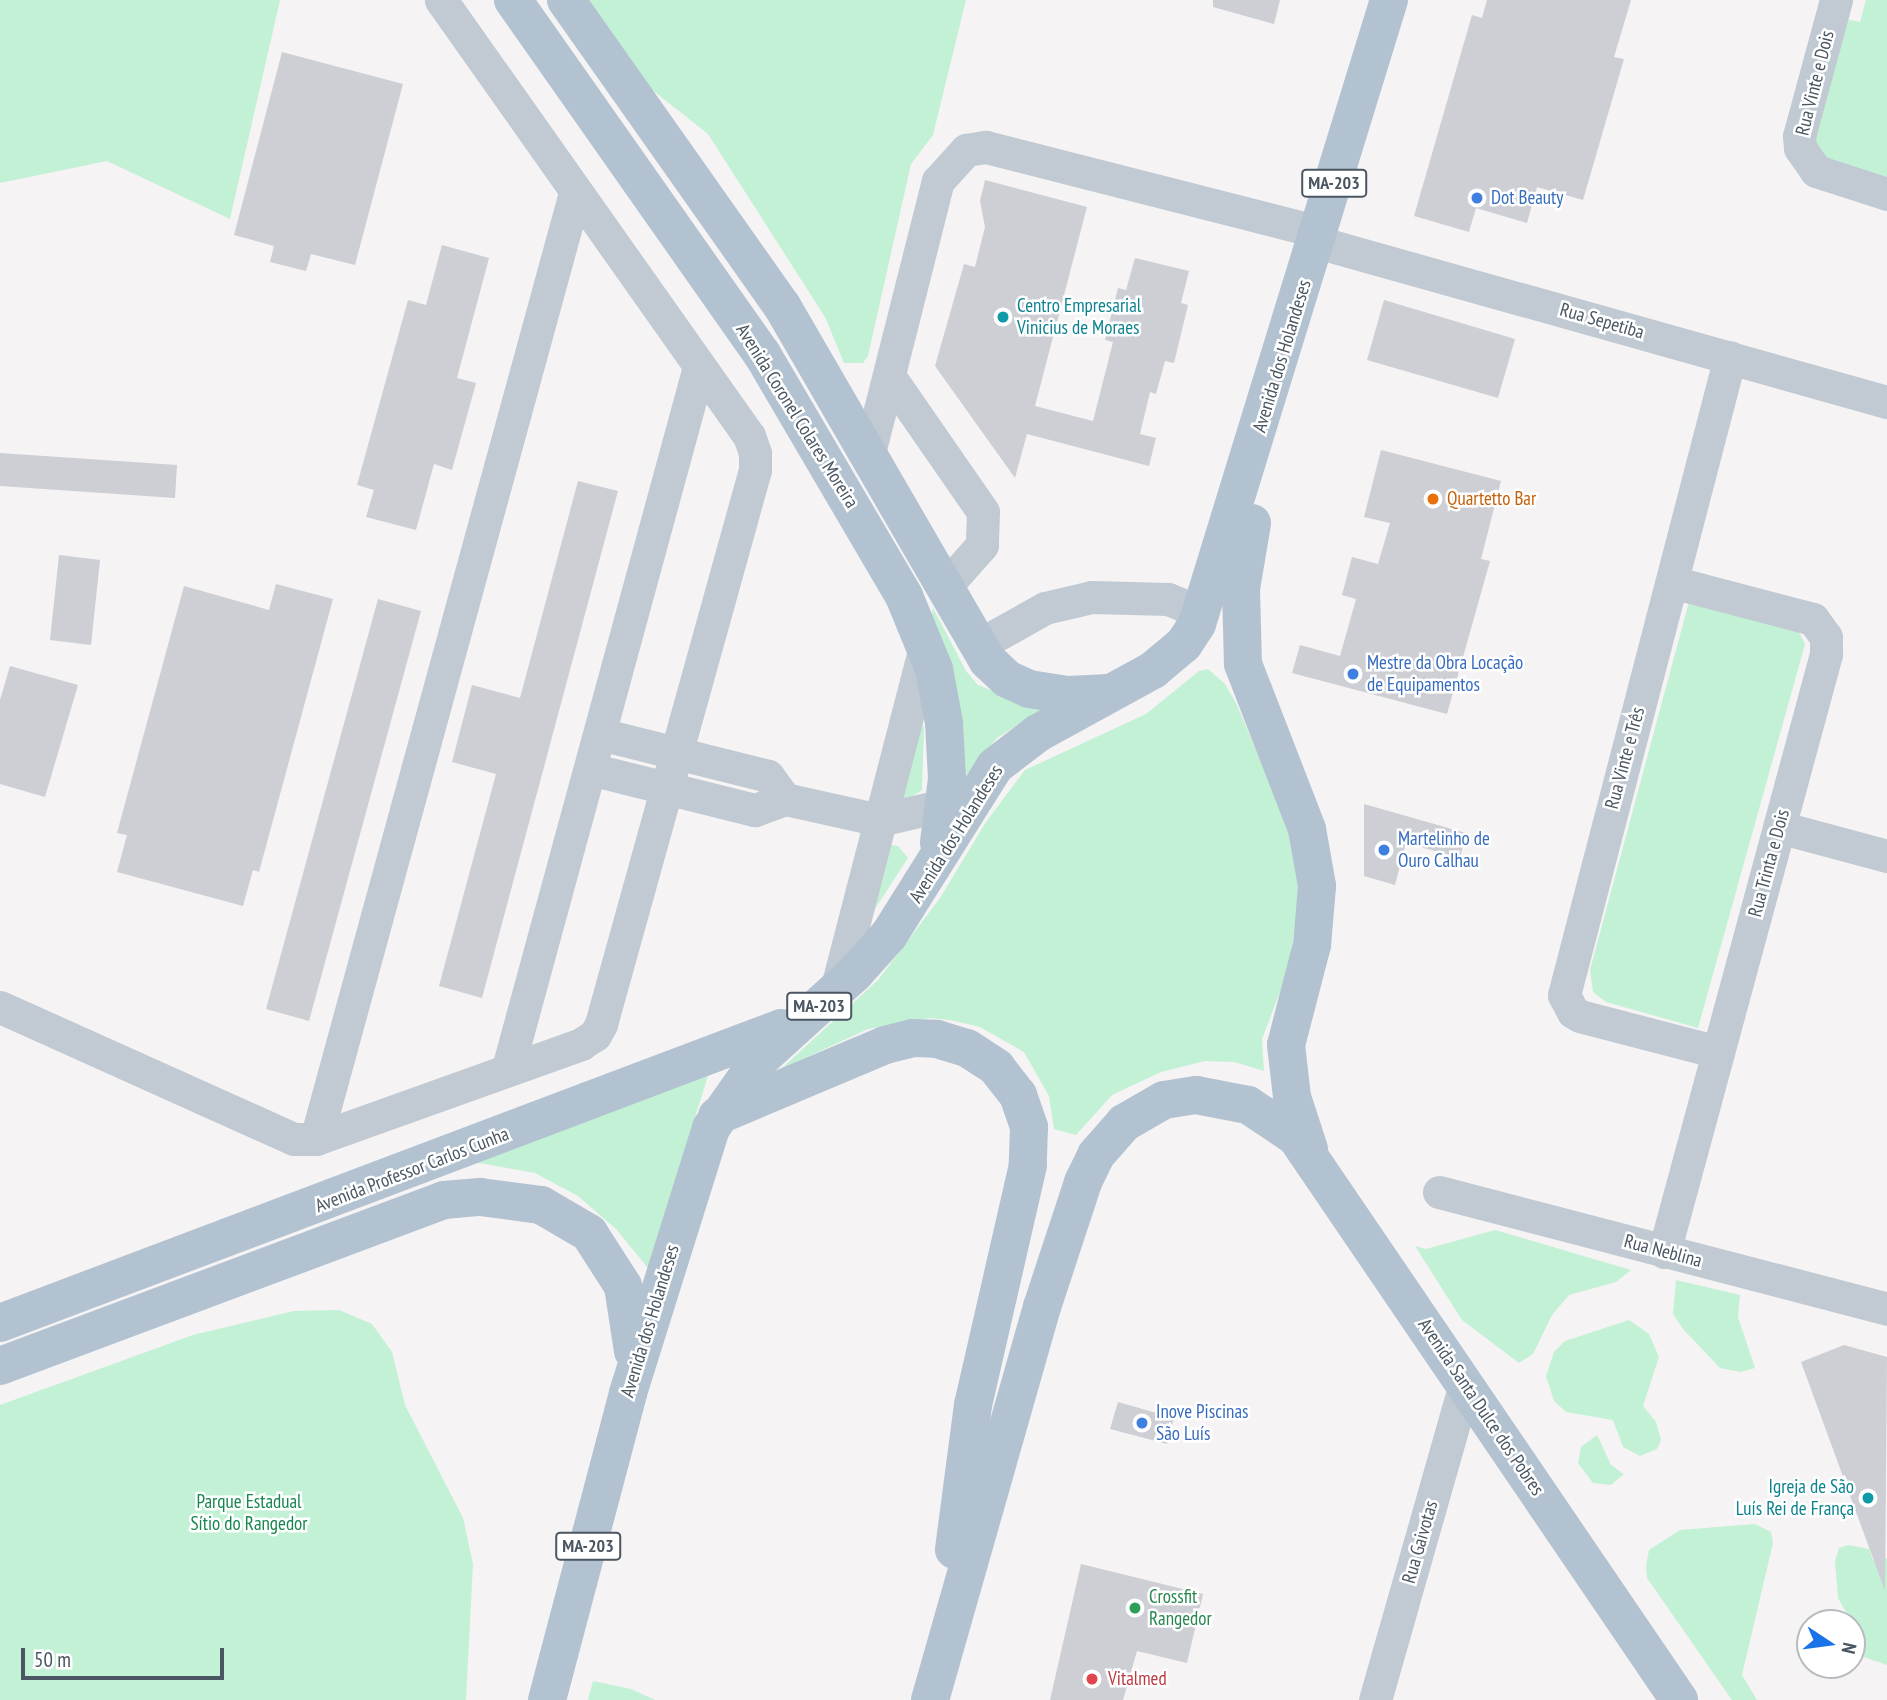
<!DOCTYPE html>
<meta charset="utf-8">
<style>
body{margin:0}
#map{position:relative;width:1887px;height:1700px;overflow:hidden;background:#f5f3f3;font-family:"PT Sans Narrow",sans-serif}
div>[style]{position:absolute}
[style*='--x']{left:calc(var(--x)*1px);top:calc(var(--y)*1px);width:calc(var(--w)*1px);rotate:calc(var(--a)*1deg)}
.green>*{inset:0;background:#c3f1d5}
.building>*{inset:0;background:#cdcfd5}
.minor>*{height:33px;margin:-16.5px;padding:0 16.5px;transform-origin:16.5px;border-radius:16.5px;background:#c1cad2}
.major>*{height:38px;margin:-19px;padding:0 19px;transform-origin:19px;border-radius:19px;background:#b3c2d1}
.dots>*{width:19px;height:19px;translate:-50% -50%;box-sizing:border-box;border:4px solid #fff;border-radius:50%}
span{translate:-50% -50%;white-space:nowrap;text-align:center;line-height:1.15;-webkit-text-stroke:5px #fff;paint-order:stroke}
.shield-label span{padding:2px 5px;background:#fff;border:2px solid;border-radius:5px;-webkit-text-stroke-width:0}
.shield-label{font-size:18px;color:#4a5661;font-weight:700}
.street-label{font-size:19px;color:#4a5661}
.shop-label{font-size:19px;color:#366cbe}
.left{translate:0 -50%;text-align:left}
.culture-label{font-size:19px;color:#0d838f}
.right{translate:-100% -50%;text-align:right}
.food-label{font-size:19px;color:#c56008}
.park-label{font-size:19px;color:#17864f}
.leisure-label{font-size:19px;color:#27864d}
.health-label{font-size:19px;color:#be3a42}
.north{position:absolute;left:1796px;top:1609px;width:70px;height:70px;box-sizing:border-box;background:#fff;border:2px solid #b7bbc0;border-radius:50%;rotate:103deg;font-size:19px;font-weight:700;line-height:28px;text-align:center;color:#4a5661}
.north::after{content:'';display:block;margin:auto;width:24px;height:32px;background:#1a73e8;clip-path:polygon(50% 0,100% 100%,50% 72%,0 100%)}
.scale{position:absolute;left:21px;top:1648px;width:203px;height:32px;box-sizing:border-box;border:4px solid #4a5661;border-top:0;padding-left:9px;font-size:21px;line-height:24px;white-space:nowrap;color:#4a5661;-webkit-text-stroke:5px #fff;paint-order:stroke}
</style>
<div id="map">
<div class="green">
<i style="clip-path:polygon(0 0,280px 0,230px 219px,107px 161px,0 183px)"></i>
<i style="clip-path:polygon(586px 0,966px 0,933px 135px,911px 164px,868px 356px,863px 363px,844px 363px,825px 317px,708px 134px,646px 85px)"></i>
<i style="clip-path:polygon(1866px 0,1887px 0,1887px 180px,1823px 158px,1812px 142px,1846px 19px,1860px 22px)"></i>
<i style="clip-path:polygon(1690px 598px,1797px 628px,1805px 644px,1698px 1028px,1606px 1002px,1593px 992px,1590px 970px)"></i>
<i style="clip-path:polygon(933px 608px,966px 671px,978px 685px,1041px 710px,997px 738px,964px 778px,931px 618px)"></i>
<i style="clip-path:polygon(1208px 669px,1225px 684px,1236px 703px,1304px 863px,1289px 968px,1262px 1039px,1264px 1071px,1234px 1062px,1205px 1061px,1161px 1072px,1112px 1095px,1076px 1135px,1054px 1129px,1049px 1096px,1024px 1052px,980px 1027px,950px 1020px,929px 1018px,868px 1029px,781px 1069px,878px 980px,940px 898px,986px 822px,1025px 770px,1146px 714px,1199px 671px)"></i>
<i style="clip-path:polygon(919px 718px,924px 728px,922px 790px,896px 807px)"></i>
<i style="clip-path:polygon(885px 844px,898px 846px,908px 858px,860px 932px)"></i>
<i style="clip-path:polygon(708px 1076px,648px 1268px,616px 1229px,578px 1196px,535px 1173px,474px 1162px)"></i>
<i style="clip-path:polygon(1495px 1230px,1631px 1270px,1616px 1282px,1569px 1295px,1552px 1315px,1533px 1354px,1519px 1363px,1462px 1320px,1415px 1246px,1426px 1249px)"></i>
<i style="clip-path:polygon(1676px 1280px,1740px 1295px,1738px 1317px,1755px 1368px,1740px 1372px,1720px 1368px,1683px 1329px,1673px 1314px)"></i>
<i style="clip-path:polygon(339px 1310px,372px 1324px,392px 1352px,405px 1405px,463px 1518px,473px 1564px,466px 1700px,0 1700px,0 1405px,193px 1335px,294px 1311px)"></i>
<i style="clip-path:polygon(1629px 1320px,1649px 1334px,1659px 1357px,1643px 1406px,1656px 1422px,1661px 1440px,1657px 1449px,1640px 1456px,1623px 1447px,1613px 1420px,1566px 1412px,1554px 1401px,1546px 1376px,1554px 1352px,1565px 1341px)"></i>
<i style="clip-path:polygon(1597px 1435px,1611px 1465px,1624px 1474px,1611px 1485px,1593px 1483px,1578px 1463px,1581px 1447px)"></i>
<i style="clip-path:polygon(1755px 1524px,1771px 1532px,1773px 1543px,1742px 1675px,1757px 1700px,1732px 1700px,1647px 1578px,1646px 1566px,1649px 1550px,1680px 1530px)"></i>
<i style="clip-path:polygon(1848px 1545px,1869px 1549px,1873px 1560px,1887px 1558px,1887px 1665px,1861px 1656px,1852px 1623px,1838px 1598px,1835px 1561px,1839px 1548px)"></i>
<i style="clip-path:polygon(593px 1681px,631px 1689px,655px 1700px,588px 1700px)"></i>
</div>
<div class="building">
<i style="clip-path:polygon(1213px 0,1280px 0,1274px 24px,1213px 7px)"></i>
<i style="clip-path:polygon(1487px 0,1631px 0,1614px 57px,1624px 59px,1583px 200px,1537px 187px,1527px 223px,1476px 208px,1469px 232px,1414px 216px,1472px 15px,1482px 18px)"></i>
<i style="clip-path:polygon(282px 52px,403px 84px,355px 265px,311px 254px,306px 271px,270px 262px,274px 246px,234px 235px)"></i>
<i style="clip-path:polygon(985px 180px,1087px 207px,1035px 406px,1093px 421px,1113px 342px,1105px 340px,1118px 288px,1126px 290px,1135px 258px,1189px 271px,1181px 303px,1188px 305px,1174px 363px,1165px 361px,1156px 394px,1150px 392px,1140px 434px,1156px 438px,1149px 466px,1027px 434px,1015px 478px,935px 366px,964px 264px,975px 267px,985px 227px,980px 201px)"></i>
<i style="clip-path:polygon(442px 245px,489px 258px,457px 378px,476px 383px,452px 470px,434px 464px,416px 530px,366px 517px,374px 490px,357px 485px,408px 300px,426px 305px)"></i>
<i style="clip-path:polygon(1384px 300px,1515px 339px,1498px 398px,1367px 360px)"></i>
<i style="clip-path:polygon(1381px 450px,1501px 481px,1481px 559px,1490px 561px,1447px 714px,1292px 673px,1300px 645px,1340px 656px,1356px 599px,1342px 595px,1352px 557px,1378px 564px,1390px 523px,1364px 517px)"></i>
<i style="clip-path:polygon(0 453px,177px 465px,175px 498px,0 486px)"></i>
<i style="clip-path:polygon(578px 481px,618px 491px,482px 998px,439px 986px,496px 774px,452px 762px,472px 685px,520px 698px)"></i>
<i style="clip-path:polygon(59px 555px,100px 560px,91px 645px,50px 640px)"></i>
<i style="clip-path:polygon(276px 584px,333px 599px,259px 872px,253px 870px,243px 906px,117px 872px,127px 835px,117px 833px,184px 586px,269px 610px)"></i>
<i style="clip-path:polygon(378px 599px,421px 611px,309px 1021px,266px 1009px)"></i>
<i style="clip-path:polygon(10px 666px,78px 685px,45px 797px,0 784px,0 700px)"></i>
<i style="clip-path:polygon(1364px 804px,1466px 833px,1460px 858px,1406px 843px,1395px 885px,1364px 876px)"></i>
<i style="clip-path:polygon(1844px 1345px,1887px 1357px,1885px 1591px,1801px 1362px)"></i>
<i style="clip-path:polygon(1118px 1402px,1174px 1418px,1167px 1444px,1110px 1429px)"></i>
<i style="clip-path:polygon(1081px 1564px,1203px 1594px,1187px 1663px,1137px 1651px,1123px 1700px,1050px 1700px)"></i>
</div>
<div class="minor">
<i style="--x:1836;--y:0;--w:141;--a:105.2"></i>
<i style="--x:1799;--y:136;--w:12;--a:85"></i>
<i style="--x:1800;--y:148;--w:28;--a:55"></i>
<i style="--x:1816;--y:171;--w:75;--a:17.9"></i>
<i style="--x:1317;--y:242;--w:592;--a:15.68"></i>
<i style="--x:889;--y:376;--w:165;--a:55.3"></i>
<i style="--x:983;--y:512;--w:33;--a:92"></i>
<i style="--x:982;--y:545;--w:57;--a:131.5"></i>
<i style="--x:868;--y:457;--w:285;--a:-75.8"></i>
<i style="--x:938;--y:181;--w:42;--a:-47.9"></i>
<i style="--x:966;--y:150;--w:20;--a:-9"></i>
<i style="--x:986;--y:147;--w:344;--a:14.3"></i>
<i style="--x:977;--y:646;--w:78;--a:-29.2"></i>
<i style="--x:1045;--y:608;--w:48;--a:-13.2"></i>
<i style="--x:1092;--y:597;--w:76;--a:1.5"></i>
<i style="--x:1168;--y:599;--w:37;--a:22"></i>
<i style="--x:600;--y:734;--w:173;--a:14"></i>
<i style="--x:768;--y:776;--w:29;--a:54"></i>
<i style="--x:590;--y:769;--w:170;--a:14"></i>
<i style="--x:755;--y:810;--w:32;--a:-20"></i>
<i style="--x:785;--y:799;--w:97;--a:12.5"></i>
<i style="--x:880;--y:820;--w:87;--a:-13.2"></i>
<i style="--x:1779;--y:827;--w:112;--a:15"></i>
<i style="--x:836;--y:991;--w:358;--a:-75.5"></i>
<i style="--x:0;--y:1007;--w:322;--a:24.2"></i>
<i style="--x:294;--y:1139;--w:22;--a:0"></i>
<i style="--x:316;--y:1139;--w:282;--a:-19.7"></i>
<i style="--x:581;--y:1044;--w:17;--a:-33"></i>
<i style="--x:595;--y:1035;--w:13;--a:-61"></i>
<i style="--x:601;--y:1024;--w:575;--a:-74.47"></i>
<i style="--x:755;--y:470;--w:17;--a:-90"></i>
<i style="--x:755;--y:453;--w:18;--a:-109"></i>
<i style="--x:749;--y:436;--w:534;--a:-125.24"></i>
<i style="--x:1718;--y:1052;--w:143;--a:-165.4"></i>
<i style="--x:1580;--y:1016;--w:8;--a:-150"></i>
<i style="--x:1573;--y:1012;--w:19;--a:-118"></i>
<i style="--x:1564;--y:995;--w:659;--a:-75.42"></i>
<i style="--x:508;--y:1068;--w:727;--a:-74.76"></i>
<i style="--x:316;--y:1139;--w:981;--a:-74.69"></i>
<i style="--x:1439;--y:1192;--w:463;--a:14.6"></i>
<i style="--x:1664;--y:1252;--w:620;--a:-74.84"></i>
<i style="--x:1826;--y:654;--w:17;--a:-90"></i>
<i style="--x:1826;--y:637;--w:22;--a:-126"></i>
<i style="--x:1813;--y:619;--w:146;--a:-165.3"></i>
<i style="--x:1375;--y:1700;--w:329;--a:-74.1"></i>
</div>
<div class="major">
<i style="--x:513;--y:0;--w:433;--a:54.9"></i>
<i style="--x:762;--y:354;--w:281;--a:59.6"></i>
<i style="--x:904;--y:596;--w:79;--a:67.7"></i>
<i style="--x:934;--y:669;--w:55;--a:79.5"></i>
<i style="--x:944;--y:723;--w:56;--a:86.9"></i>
<i style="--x:947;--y:779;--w:64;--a:97.2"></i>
<i style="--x:566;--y:0;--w:375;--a:54.8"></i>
<i style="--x:782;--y:306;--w:410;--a:59.9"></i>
<i style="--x:988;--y:661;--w:26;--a:43"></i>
<i style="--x:1007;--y:679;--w:24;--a:24"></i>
<i style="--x:1029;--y:689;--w:39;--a:9"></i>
<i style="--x:1068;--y:695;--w:36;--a:-3"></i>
<i style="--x:1252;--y:523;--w:67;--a:99.5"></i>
<i style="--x:1241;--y:589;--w:75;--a:88.5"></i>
<i style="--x:1243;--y:664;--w:177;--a:68.8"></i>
<i style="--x:1307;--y:829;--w:58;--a:80"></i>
<i style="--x:1317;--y:886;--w:59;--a:94.8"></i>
<i style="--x:1312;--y:945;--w:103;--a:104.6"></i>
<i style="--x:1286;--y:1045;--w:52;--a:83.4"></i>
<i style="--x:1292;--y:1097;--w:55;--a:71.9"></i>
<i style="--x:717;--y:1116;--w:182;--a:-22.9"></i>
<i style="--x:885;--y:1045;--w:29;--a:-14"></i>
<i style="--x:913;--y:1038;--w:24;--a:2"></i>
<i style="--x:937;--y:1039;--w:31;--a:17"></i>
<i style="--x:967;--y:1048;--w:35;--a:33"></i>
<i style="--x:996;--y:1067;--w:36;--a:52"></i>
<i style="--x:1018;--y:1095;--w:34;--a:71"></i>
<i style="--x:1029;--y:1127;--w:38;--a:92"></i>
<i style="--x:1028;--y:1165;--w:246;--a:102.9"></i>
<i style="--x:973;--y:1405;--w:146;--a:97.5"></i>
<i style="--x:0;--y:1323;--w:835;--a:-20.69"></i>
<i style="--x:0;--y:1366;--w:474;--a:-20.5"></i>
<i style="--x:444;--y:1200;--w:36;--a:-5"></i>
<i style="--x:480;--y:1197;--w:62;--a:7.5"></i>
<i style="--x:541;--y:1205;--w:56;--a:30.3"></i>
<i style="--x:589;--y:1233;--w:63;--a:57.3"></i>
<i style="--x:623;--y:1286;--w:66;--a:81.3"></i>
<i style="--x:547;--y:1700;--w:318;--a:-75.2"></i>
<i style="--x:628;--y:1393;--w:278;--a:-72.6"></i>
<i style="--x:711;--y:1128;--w:82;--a:-55"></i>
<i style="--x:758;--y:1061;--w:130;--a:-42.2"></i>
<i style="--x:854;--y:974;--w:52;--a:-48.1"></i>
<i style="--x:889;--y:935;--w:199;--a:-57.9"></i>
<i style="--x:995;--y:766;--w:54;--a:-37.5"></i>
<i style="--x:1038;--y:733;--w:131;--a:-28.7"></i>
<i style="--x:1153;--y:670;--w:40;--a:-40"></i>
<i style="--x:1184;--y:644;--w:24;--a:-57"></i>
<i style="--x:1197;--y:624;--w:653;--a:-72.9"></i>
<i style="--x:930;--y:1700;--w:409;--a:-74.1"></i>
<i style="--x:1042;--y:1307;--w:132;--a:-71.8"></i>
<i style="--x:1083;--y:1182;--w:30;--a:-64"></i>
<i style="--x:1096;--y:1155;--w:43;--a:-48.8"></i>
<i style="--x:1124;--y:1123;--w:46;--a:-29.9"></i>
<i style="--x:1164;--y:1100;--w:32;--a:-9"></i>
<i style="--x:1196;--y:1095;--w:53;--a:10.9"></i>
<i style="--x:1248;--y:1105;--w:58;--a:33.7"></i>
<i style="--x:1296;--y:1137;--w:681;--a:55.77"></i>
</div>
<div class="dots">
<i style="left:1477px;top:198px;background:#3f7fe0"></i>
<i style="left:1003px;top:317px;background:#0f9aa8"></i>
<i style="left:1433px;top:499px;background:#e8710a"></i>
<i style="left:1353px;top:674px;background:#3f7fe0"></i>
<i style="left:1384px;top:850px;background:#3f7fe0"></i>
<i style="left:1142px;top:1423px;background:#3f7fe0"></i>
<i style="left:1868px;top:1498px;background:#0f9aa8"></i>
<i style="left:1135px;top:1608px;background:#2e9e5b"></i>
<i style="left:1092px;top:1679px;background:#e0444e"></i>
</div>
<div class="shield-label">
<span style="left:1334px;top:183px">MA-203</span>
<span style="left:819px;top:1006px">MA-203</span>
<span style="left:588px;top:1546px">MA-203</span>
</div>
<div class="street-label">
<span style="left:1815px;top:83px;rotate:-76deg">Rua Vinte e Dois</span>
<span style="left:1602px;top:321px;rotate:16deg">Rua Sepetiba</span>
<span style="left:1282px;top:356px;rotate:-73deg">Avenida dos Holandeses</span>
<span style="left:797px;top:416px;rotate:58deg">Avenida Coronel Colares Moreira</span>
<span style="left:1625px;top:758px;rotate:-75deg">Rua Vinte e Três</span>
<span style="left:956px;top:834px;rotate:-58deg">Avenida dos Holandeses</span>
<span style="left:1769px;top:863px;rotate:-75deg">Rua Trinta e Dois</span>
<span style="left:412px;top:1170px;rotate:-21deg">Avenida Professor Carlos Cunha</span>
<span style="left:1663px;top:1251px;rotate:15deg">Rua Neblina</span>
<span style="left:650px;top:1321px;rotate:-73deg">Avenida dos Holandeses</span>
<span style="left:1481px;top:1407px;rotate:56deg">Avenida Santa Dulce dos Pobres</span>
<span style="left:1420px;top:1542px;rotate:-74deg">Rua Gaivotas</span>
</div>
<div class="shop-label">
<span class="left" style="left:1491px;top:198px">Dot Beauty</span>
<span class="left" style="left:1367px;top:674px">Mestre da Obra Locação<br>de Equipamentos</span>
<span class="left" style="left:1398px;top:850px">Martelinho de<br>Ouro Calhau</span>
<span class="left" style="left:1156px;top:1423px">Inove Piscinas<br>São Luís</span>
</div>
<div class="culture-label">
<span class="left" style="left:1017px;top:317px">Centro Empresarial<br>Vinicius de Moraes</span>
<span class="right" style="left:1854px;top:1498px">Igreja de São<br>Luís Rei de França</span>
</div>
<div class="food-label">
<span class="left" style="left:1447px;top:499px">Quartetto Bar</span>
</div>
<div class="park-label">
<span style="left:249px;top:1513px">Parque Estadual<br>Sítio do Rangedor</span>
</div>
<div class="leisure-label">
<span class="left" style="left:1149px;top:1608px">Crossfit<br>Rangedor</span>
</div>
<div class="health-label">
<span class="left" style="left:1108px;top:1679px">Vitalmed</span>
</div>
<div class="north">N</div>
<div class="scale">50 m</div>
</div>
